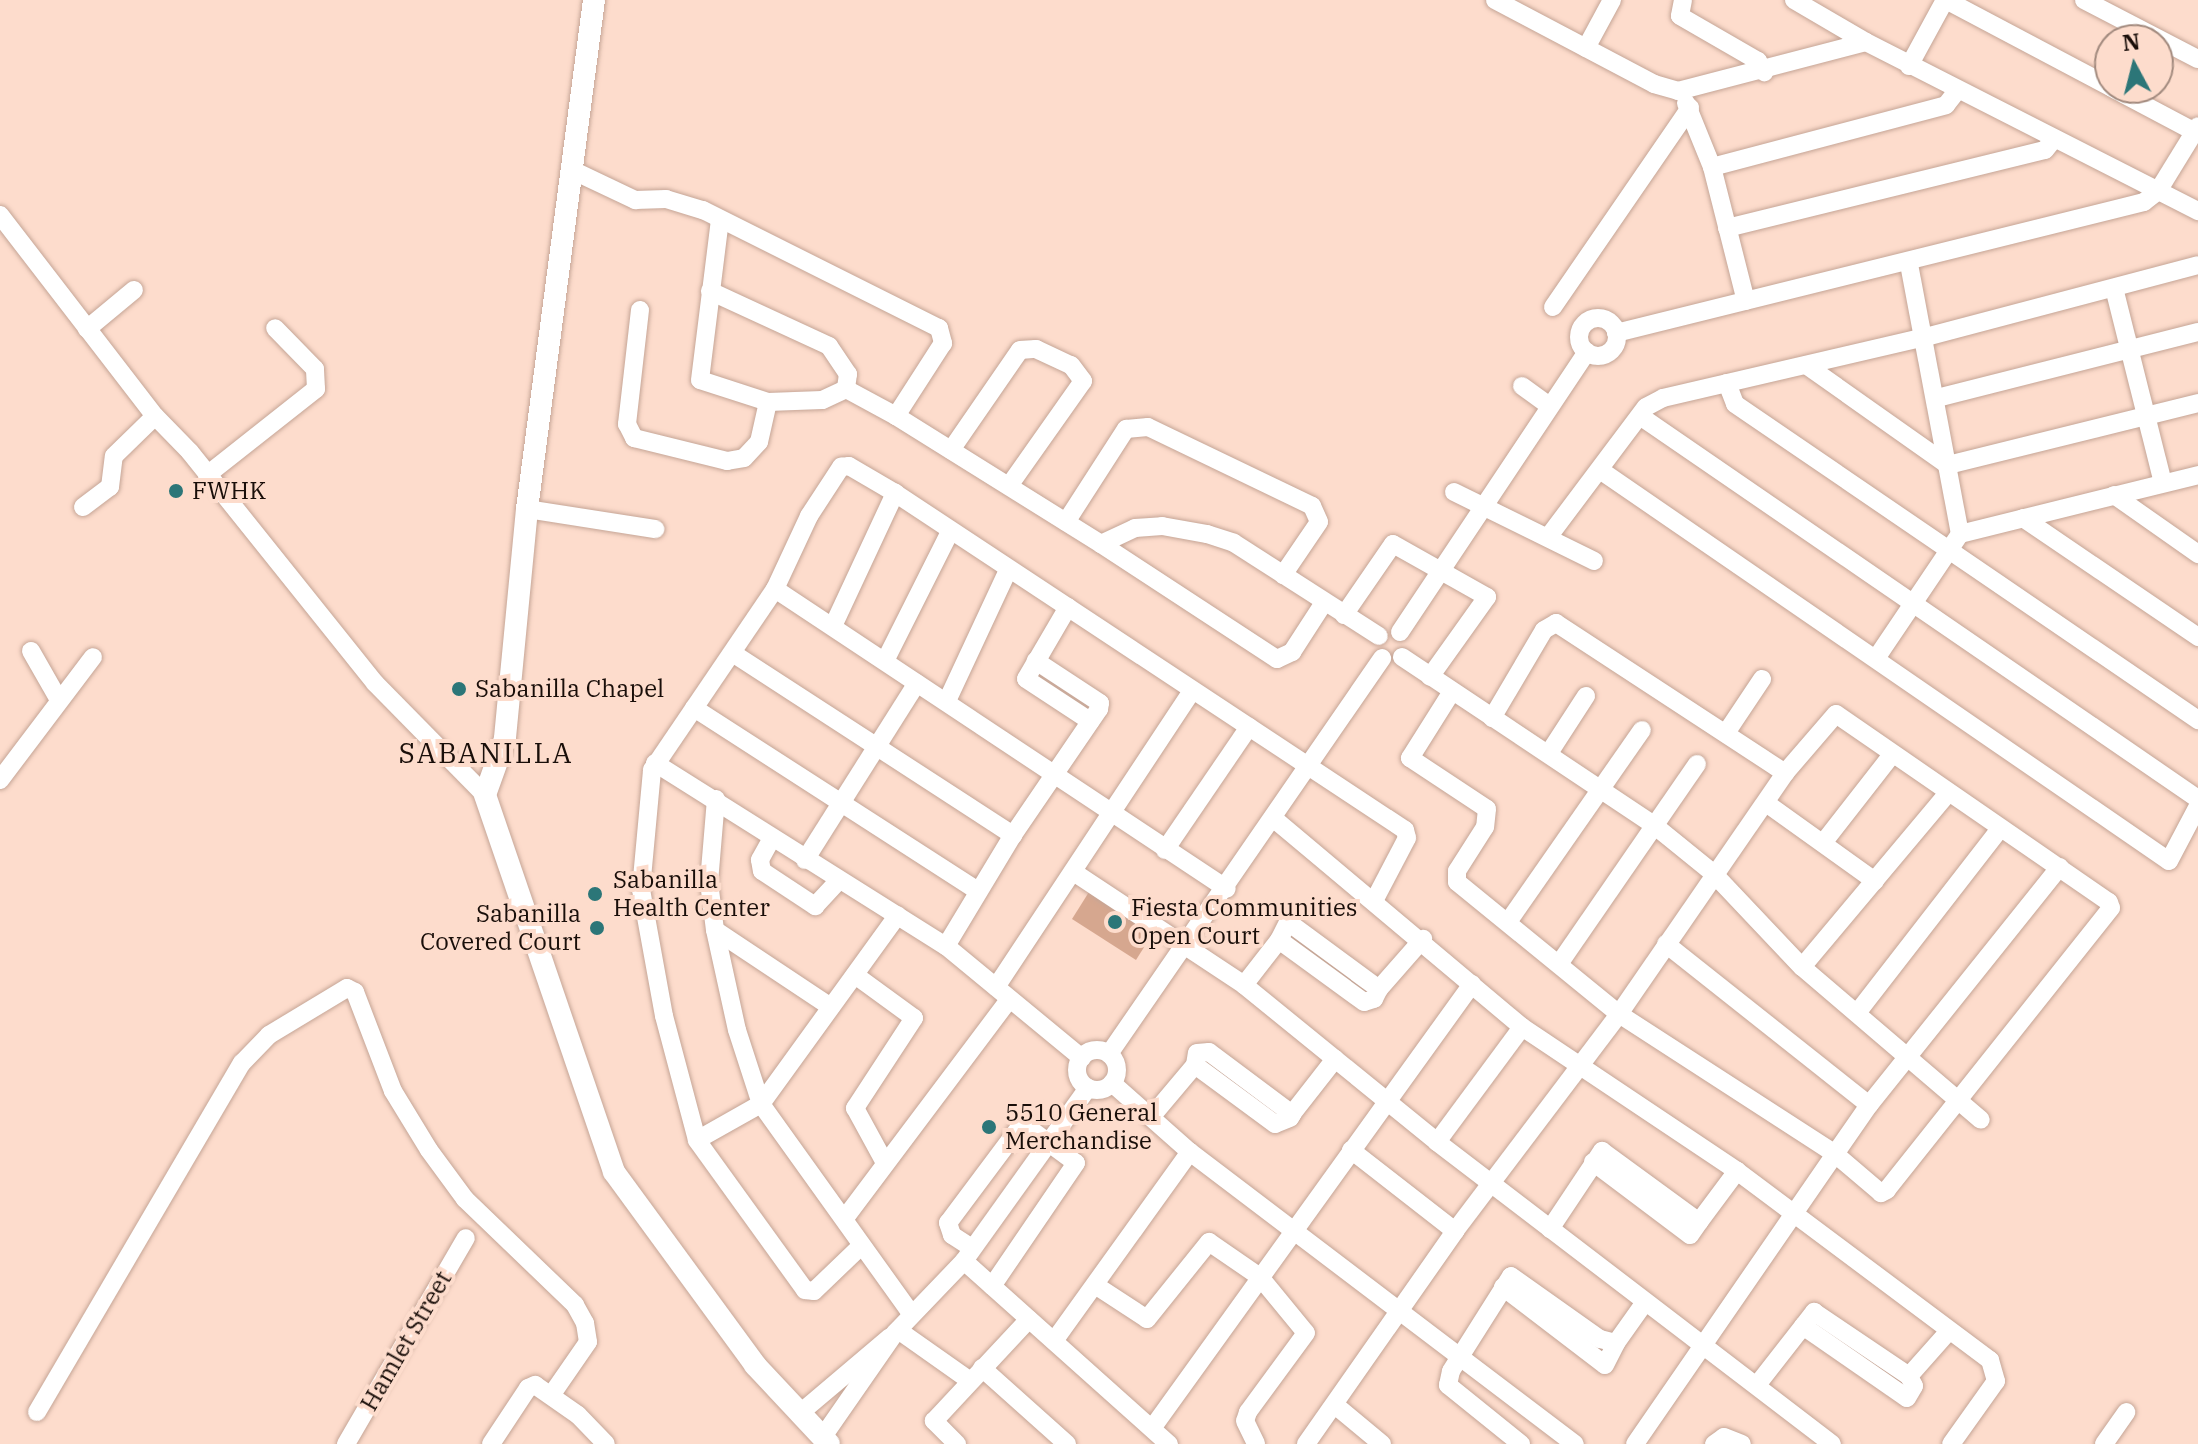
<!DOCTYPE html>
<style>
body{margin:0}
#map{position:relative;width:2198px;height:1444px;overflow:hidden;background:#fddccc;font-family:"IBM Plex Serif",serif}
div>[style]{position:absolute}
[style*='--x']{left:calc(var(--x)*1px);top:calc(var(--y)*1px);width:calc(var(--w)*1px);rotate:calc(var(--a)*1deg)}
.green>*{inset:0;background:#d6a78f}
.roads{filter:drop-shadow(0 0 2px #c5a596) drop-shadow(0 0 2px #c5a596)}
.minor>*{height:18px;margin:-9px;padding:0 9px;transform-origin:9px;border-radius:9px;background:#fff}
.minor>.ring{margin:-9px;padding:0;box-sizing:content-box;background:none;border:18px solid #fff;border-radius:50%}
.tertiary>*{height:22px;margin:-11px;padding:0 11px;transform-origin:11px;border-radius:11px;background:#fff}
.dots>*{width:22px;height:22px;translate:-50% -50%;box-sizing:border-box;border:4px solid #fddccc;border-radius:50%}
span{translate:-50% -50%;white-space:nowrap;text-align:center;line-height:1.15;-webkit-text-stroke:8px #fddccc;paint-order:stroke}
.poi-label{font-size:24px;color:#190e09}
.left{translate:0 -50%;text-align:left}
.right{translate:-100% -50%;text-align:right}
.street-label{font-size:24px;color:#190e09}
.quarter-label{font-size:28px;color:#190e09;letter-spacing:2px}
.north{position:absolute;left:2094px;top:24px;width:80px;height:80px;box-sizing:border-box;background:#fddccc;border:2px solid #a28a7e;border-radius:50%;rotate:353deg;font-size:22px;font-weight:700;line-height:32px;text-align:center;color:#190e09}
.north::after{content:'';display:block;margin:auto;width:28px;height:36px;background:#2c7678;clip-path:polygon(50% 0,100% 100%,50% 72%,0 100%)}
</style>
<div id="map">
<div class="green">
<i style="clip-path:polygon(1094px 884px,1158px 925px,1136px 960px,1072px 919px)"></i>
</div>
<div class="roads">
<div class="minor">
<i style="--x:1495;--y:0;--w:180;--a:27.8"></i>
<i style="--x:1654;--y:84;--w:25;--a:16"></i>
<i style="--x:1678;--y:91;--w:194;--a:-14.6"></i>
<i style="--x:1866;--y:42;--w:373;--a:27"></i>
<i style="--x:1683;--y:0;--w:16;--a:101"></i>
<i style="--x:1680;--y:16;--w:90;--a:30"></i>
<i style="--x:1758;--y:61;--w:13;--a:61"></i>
<i style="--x:1794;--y:0;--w:83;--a:30.3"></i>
<i style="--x:1946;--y:0;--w:186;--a:27.9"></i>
<i style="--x:2084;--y:0;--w:128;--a:27.4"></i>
<i style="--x:1586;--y:48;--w:55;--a:-61.6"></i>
<i style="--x:1909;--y:66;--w:75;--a:-61.4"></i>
<i style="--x:2112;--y:88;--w:94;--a:27.9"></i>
<i style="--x:1686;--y:103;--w:69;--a:67.9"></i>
<i style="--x:1712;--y:167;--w:138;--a:75.8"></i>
<i style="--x:1712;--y:167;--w:242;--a:-14.8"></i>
<i style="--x:1946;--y:105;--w:18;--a:-52"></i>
<i style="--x:574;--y:171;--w:68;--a:25.4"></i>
<i style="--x:635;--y:200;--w:31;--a:-2"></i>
<i style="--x:666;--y:199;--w:39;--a:17"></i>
<i style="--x:703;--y:210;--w:264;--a:26.6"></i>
<i style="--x:939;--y:328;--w:16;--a:75"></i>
<i style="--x:943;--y:343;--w:87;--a:122.8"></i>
<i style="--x:896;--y:416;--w:57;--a:-151.6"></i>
<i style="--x:846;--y:389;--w:26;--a:155"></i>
<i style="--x:822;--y:400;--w:54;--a:177.9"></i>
<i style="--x:768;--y:402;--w:71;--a:-162.1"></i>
<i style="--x:700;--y:380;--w:162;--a:-82.9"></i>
<i style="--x:0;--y:215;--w:254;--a:52.4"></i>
<i style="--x:155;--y:416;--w:50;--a:45.8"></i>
<i style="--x:190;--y:452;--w:296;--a:51.3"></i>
<i style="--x:375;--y:683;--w:157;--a:45.5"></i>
<i style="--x:1727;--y:228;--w:327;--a:-13.8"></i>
<i style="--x:2045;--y:150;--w:14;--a:-51"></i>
<i style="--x:2114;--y:288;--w:201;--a:75.9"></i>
<i style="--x:710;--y:291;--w:131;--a:24.8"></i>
<i style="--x:829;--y:346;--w:34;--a:56"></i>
<i style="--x:848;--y:374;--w:15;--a:98"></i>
<i style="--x:1553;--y:307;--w:242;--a:-55.5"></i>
<i style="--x:640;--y:310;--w:115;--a:96.5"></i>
<i style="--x:627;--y:424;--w:16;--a:63"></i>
<i style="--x:634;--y:438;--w:96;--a:13.9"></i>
<i style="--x:727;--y:461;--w:17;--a:-10"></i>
<i style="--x:744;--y:458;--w:22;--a:-47"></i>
<i style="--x:759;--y:442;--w:41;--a:-77.3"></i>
<i class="ring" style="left:1579px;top:318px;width:20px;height:20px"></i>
<i style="--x:87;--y:329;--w:61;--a:-39.7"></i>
<i style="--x:1616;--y:333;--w:544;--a:-13.93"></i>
<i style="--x:2144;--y:202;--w:18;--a:-38"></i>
<i style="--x:2158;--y:191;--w:76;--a:-58.4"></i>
<i style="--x:1806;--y:365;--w:174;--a:35.2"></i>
<i style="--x:1948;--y:465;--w:258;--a:-13.9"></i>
<i style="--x:1727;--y:383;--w:22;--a:69"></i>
<i style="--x:1735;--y:404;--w:561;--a:34.31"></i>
<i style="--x:1522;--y:386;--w:34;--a:36"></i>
<i style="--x:1937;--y:398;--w:269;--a:-14.2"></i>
<i style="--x:896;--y:416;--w:242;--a:32"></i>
<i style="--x:1101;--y:544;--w:38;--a:-25"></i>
<i style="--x:1135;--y:528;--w:27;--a:-4"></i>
<i style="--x:1162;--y:526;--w:46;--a:10.1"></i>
<i style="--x:1207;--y:534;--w:28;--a:18"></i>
<i style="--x:1234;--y:543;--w:172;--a:32.7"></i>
<i style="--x:1640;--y:416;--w:677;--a:34.46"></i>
<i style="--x:951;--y:450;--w:121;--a:-55.4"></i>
<i style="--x:1020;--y:350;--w:16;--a:-4"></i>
<i style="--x:1036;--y:349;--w:38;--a:25"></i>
<i style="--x:1071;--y:365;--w:20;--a:53"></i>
<i style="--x:1083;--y:381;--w:125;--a:125.2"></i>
<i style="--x:1600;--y:470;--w:690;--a:34.5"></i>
<i style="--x:2169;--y:861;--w:62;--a:-62.2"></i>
<i style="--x:207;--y:475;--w:139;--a:-38.3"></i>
<i style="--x:316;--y:389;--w:20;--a:-93"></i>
<i style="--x:315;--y:369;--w:57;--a:-134.3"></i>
<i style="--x:1454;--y:492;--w:156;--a:26.2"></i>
<i style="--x:2114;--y:495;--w:103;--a:35.1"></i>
<i style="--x:83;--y:507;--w:34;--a:-37"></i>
<i style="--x:110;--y:487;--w:31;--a:-83"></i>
<i style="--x:114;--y:456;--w:57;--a:-44.3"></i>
<i style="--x:527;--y:509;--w:130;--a:8.9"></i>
<i style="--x:2023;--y:518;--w:212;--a:34.2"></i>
<i style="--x:1066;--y:522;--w:111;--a:-57.2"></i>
<i style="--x:1126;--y:429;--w:22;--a:-5"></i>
<i style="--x:1148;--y:427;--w:182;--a:25.7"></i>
<i style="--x:1312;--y:506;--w:17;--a:66"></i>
<i style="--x:1319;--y:522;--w:64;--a:124.2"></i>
<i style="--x:1960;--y:534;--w:245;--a:-13.9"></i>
<i style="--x:1549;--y:536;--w:161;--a:-53.1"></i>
<i style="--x:1646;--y:407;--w:19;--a:-28"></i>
<i style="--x:1663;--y:398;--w:270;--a:-13.1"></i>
<i style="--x:1926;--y:337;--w:281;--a:-14.8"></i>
<i style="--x:1101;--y:544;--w:210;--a:33.2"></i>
<i style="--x:1277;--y:659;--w:17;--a:-25"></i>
<i style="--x:1292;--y:652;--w:57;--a:-57.1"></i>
<i style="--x:775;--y:589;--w:542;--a:33.57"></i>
<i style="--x:1068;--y:607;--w:83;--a:120.3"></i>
<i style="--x:1026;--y:679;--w:77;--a:33.3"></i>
<i style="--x:1344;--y:615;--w:86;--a:-55.4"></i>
<i style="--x:1393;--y:544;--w:108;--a:29.4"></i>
<i style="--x:1487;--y:597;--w:98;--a:125.5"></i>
<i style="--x:834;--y:624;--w:145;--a:-65"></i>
<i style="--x:1400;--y:632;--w:337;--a:-56.3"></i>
<i style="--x:31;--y:651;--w:56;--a:60.3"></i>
<i style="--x:734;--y:654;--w:333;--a:33"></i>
<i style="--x:1402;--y:657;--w:304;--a:33.7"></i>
<i style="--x:1655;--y:826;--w:75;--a:39"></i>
<i style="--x:1713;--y:873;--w:129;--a:46.6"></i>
<i style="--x:1802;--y:967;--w:235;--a:40.5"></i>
<i style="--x:1877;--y:657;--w:148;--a:-56"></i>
<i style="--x:1960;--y:534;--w:274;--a:-100.7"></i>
<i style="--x:885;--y:661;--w:144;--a:-63.3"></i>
<i style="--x:1451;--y:693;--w:77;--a:122.2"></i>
<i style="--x:1410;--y:758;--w:92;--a:33.5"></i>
<i style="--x:1487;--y:809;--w:18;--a:96"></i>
<i style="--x:1485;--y:827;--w:52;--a:122.5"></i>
<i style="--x:1457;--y:871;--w:11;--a:90"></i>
<i style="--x:1457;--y:882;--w:209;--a:39.2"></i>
<i style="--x:1619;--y:1014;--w:257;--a:32.9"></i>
<i style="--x:1835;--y:1154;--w:60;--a:-55.2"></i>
<i style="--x:947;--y:701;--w:145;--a:-65"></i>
<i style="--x:694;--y:708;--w:338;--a:32.8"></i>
<i style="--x:1492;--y:718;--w:102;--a:-59.4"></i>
<i style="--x:1544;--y:630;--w:14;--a:-30"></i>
<i style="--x:1556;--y:623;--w:274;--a:33.2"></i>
<i style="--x:1726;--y:733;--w:65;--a:-56.3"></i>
<i style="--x:1549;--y:753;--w:68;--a:-57"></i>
<i style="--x:655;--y:763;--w:344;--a:32.2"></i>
<i style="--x:946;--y:946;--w:176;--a:39.5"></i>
<i style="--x:0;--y:780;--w:154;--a:-52.9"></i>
<i style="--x:716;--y:799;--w:83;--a:94.8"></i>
<i style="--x:709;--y:882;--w:48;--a:82.9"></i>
<i style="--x:715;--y:930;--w:102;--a:77.6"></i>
<i style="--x:737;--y:1030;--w:78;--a:72"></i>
<i style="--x:761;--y:1104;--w:259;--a:54.4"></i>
<i style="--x:1766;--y:803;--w:134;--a:35.6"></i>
<i style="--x:1273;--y:818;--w:325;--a:40"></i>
<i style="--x:1522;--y:1027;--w:259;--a:33.8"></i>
<i style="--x:1737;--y:1171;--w:316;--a:36.8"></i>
<i style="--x:1990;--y:1360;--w:22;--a:74"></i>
<i style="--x:1996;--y:1381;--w:77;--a:125.5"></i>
<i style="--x:772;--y:838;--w:25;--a:119"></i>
<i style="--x:760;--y:860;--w:11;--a:80"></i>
<i style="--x:762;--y:871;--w:64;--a:33.4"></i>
<i style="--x:815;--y:906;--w:35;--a:-47"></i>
<i style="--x:1823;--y:843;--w:110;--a:-52"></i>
<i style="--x:1165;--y:850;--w:149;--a:-55.7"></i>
<i style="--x:805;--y:860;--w:209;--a:-57.7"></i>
<i style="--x:1075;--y:873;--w:203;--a:33.5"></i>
<i style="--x:1244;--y:985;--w:249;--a:39.1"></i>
<i style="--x:1437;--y:1142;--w:497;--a:37.4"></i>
<i style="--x:1288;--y:922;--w:113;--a:36.4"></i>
<i style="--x:1379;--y:989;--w:11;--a:117"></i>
<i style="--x:1374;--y:999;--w:10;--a:163"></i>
<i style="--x:1364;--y:1002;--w:105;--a:-143.9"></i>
<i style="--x:1279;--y:940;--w:20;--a:-63"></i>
<i style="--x:1508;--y:922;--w:234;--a:-55.1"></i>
<i style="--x:715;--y:930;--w:139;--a:33.6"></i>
<i style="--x:1666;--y:944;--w:259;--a:38.4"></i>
<i style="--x:1869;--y:1105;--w:305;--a:-51.3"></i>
<i style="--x:946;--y:946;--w:130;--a:-58.9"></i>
<i style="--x:1013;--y:835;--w:153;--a:-55.7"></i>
<i style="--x:1099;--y:709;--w:6;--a:-81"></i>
<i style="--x:1100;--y:703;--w:77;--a:-146.7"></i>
<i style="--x:1559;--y:964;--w:243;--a:-55.4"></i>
<i style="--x:1802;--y:967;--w:226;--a:-50"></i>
<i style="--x:855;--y:975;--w:73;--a:36.1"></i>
<i style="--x:914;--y:1018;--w:108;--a:123.2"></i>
<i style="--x:855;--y:1108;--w:63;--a:61.4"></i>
<i style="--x:1244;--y:985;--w:57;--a:-52.1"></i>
<i style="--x:996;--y:987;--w:355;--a:-56.5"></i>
<i style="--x:1379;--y:989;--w:67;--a:-48.7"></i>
<i style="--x:1857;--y:1013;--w:232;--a:-52.2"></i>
<i class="ring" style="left:1077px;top:1050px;width:22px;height:22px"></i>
<i style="--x:1209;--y:1052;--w:104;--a:36.8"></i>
<i style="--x:1292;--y:1114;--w:4;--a:117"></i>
<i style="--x:1290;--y:1118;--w:16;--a:158"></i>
<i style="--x:1275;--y:1124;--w:99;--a:-143.6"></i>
<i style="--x:1195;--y:1065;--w:12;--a:-81"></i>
<i style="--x:1197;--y:1053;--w:12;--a:-5"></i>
<i style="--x:1109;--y:1054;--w:481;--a:-55.4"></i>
<i style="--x:1112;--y:1083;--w:104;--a:41.5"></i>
<i style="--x:1190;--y:1152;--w:483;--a:37.2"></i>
<i style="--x:1292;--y:1114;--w:70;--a:-52"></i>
<i style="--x:1152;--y:1116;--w:67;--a:-49.9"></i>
<i style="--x:697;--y:1140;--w:73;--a:-29.4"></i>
<i style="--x:761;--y:1104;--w:233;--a:-54.1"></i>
<i style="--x:1437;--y:1142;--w:143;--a:-53.5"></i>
<i style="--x:1351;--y:1150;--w:132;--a:37.9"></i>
<i style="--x:1593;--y:1162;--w:121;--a:37"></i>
<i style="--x:1690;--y:1235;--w:16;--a:-55"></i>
<i style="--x:845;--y:1218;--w:271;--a:-53.1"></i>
<i style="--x:1550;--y:1229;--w:94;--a:-56.3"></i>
<i style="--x:1602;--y:1151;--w:120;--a:36.2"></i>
<i style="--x:1699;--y:1222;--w:64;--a:-53.3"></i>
<i style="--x:861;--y:1246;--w:65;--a:136.2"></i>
<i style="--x:814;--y:1291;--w:9;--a:-174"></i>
<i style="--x:805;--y:1290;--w:185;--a:-125.8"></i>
<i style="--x:697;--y:1140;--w:128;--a:-104.9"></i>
<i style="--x:664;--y:1016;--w:129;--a:-100.3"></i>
<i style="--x:641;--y:889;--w:120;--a:-84.7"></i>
<i style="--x:652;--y:770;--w:219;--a:-55.8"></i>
<i style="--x:775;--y:589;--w:81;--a:-65"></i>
<i style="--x:809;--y:516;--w:59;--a:-56.9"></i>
<i style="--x:841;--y:467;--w:8;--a:-7"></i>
<i style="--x:849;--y:466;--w:53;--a:30.4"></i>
<i style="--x:895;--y:493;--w:611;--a:33.46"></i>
<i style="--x:1405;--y:830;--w:8;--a:76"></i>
<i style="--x:1407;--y:838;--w:69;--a:117.7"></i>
<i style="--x:972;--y:1248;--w:24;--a:-147"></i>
<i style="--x:952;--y:1235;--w:13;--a:-108"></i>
<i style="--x:948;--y:1223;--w:119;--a:-53.2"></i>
<i style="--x:1019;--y:1128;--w:7;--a:-16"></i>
<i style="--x:1026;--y:1126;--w:62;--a:36.5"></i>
<i style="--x:1076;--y:1163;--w:149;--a:124.3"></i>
<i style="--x:964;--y:1261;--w:275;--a:41.8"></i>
<i style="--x:1095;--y:1285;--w:62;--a:33.2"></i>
<i style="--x:1147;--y:1319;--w:99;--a:-51.2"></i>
<i style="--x:1209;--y:1242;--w:62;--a:34.5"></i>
<i style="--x:1260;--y:1277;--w:72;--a:50.6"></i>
<i style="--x:1306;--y:1333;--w:98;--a:126.3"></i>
<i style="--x:1248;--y:1412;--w:9;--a:108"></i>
<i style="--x:1245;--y:1421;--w:25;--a:64"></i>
<i style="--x:1503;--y:1287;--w:128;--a:37.4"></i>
<i style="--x:1605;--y:1365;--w:25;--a:-63"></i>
<i style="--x:1803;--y:1326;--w:126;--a:34.7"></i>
<i style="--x:1907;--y:1398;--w:14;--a:-60"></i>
<i style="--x:1914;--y:1386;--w:11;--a:-117"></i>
<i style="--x:898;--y:1330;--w:87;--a:35.2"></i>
<i style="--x:1054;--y:1341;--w:233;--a:-54.3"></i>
<i style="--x:982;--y:1368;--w:114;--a:41.8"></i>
<i style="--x:1757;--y:1385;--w:93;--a:-52"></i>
<i style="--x:1814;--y:1312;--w:115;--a:34"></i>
<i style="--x:1909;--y:1376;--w:59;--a:-48.4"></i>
<i style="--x:1335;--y:1405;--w:61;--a:39.7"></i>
<i style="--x:37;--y:1412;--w:405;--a:-59.6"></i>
<i style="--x:242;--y:1063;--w:39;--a:-46"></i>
<i style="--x:269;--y:1035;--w:91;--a:-31.1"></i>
<i style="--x:347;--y:988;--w:9;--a:27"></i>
<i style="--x:355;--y:992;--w:106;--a:69"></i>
<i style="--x:393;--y:1091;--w:69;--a:58.6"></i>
<i style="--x:429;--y:1150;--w:61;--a:53.7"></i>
<i style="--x:465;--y:1199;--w:153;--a:43.9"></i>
<i style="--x:575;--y:1305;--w:21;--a:61"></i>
<i style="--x:585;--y:1323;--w:19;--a:81"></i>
<i style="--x:588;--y:1342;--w:63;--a:124.7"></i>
<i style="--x:799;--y:1414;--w:119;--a:-40.2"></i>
<i style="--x:1153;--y:1427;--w:546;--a:-54.24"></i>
<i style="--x:822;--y:1438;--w:128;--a:-55.2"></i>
<i style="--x:895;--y:1333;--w:100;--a:-46.2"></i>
<i style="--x:964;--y:1261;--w:213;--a:-54.4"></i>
<i style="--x:346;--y:1444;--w:238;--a:-59.8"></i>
<i style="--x:491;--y:1444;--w:67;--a:-56.5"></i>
<i style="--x:528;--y:1388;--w:8;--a:-23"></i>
<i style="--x:535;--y:1385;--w:52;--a:34.9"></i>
<i style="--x:578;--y:1415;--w:40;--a:46"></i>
<i style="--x:957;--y:1444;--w:33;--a:-135"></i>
<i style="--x:934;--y:1421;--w:139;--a:-47"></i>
<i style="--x:1306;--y:1444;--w:260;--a:-55"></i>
<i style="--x:1455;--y:1231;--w:272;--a:-52.9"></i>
<i style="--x:1619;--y:1014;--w:293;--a:-55.4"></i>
<i style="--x:1785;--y:773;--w:78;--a:-49.2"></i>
<i style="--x:1836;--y:714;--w:331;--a:34.6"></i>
<i style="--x:2109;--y:902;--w:6;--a:72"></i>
<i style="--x:2111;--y:908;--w:360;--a:128.5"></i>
<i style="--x:1887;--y:1190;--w:7;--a:153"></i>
<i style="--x:1881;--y:1193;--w:60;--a:-139.7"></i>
<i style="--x:1835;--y:1154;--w:352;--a:124.6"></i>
<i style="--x:1521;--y:1444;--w:94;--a:-141.1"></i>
<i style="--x:1448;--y:1385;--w:14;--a:-78"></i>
<i style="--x:1451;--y:1371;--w:112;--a:-57.7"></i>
<i style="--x:1511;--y:1276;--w:109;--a:35.3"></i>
<i style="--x:1600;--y:1339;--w:16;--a:14"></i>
<i style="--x:1616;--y:1343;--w:50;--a:-54.7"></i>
<i style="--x:1714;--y:1444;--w:12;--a:-35"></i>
<i style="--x:1724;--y:1437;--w:19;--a:21"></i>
<i style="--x:2104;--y:1444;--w:39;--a:-55"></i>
</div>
<div class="tertiary">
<i style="--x:594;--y:0;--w:513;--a:97.5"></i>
<i style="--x:527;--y:509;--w:231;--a:95.5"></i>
<i style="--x:505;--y:739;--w:59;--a:109.7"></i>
<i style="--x:485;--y:795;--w:398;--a:71.1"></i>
<i style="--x:614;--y:1172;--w:239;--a:53.8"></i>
<i style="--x:755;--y:1365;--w:108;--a:46.9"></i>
</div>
</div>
<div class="dots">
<i style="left:176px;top:491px;background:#2c7678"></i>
<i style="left:459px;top:689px;background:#2c7678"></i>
<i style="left:595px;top:894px;background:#2c7678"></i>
<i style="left:1115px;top:922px;background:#2c7678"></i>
<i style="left:597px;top:928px;background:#2c7678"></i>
<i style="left:989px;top:1127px;background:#2c7678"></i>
</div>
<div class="poi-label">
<span class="left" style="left:192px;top:491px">FWHK</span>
<span class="left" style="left:475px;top:689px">Sabanilla Chapel</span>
<span class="left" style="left:613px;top:894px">Sabanilla<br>Health Center</span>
<span class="left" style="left:1131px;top:922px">Fiesta Communities<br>Open Court</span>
<span class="right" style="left:581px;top:928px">Sabanilla<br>Covered Court</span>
<span class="left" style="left:1005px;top:1127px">5510 General<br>Merchandise</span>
</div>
<div class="street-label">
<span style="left:406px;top:1341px;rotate:-60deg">Hamlet Street</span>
</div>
<div class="quarter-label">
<span style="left:486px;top:753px">SABANILLA</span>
</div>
<div class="north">N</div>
</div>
